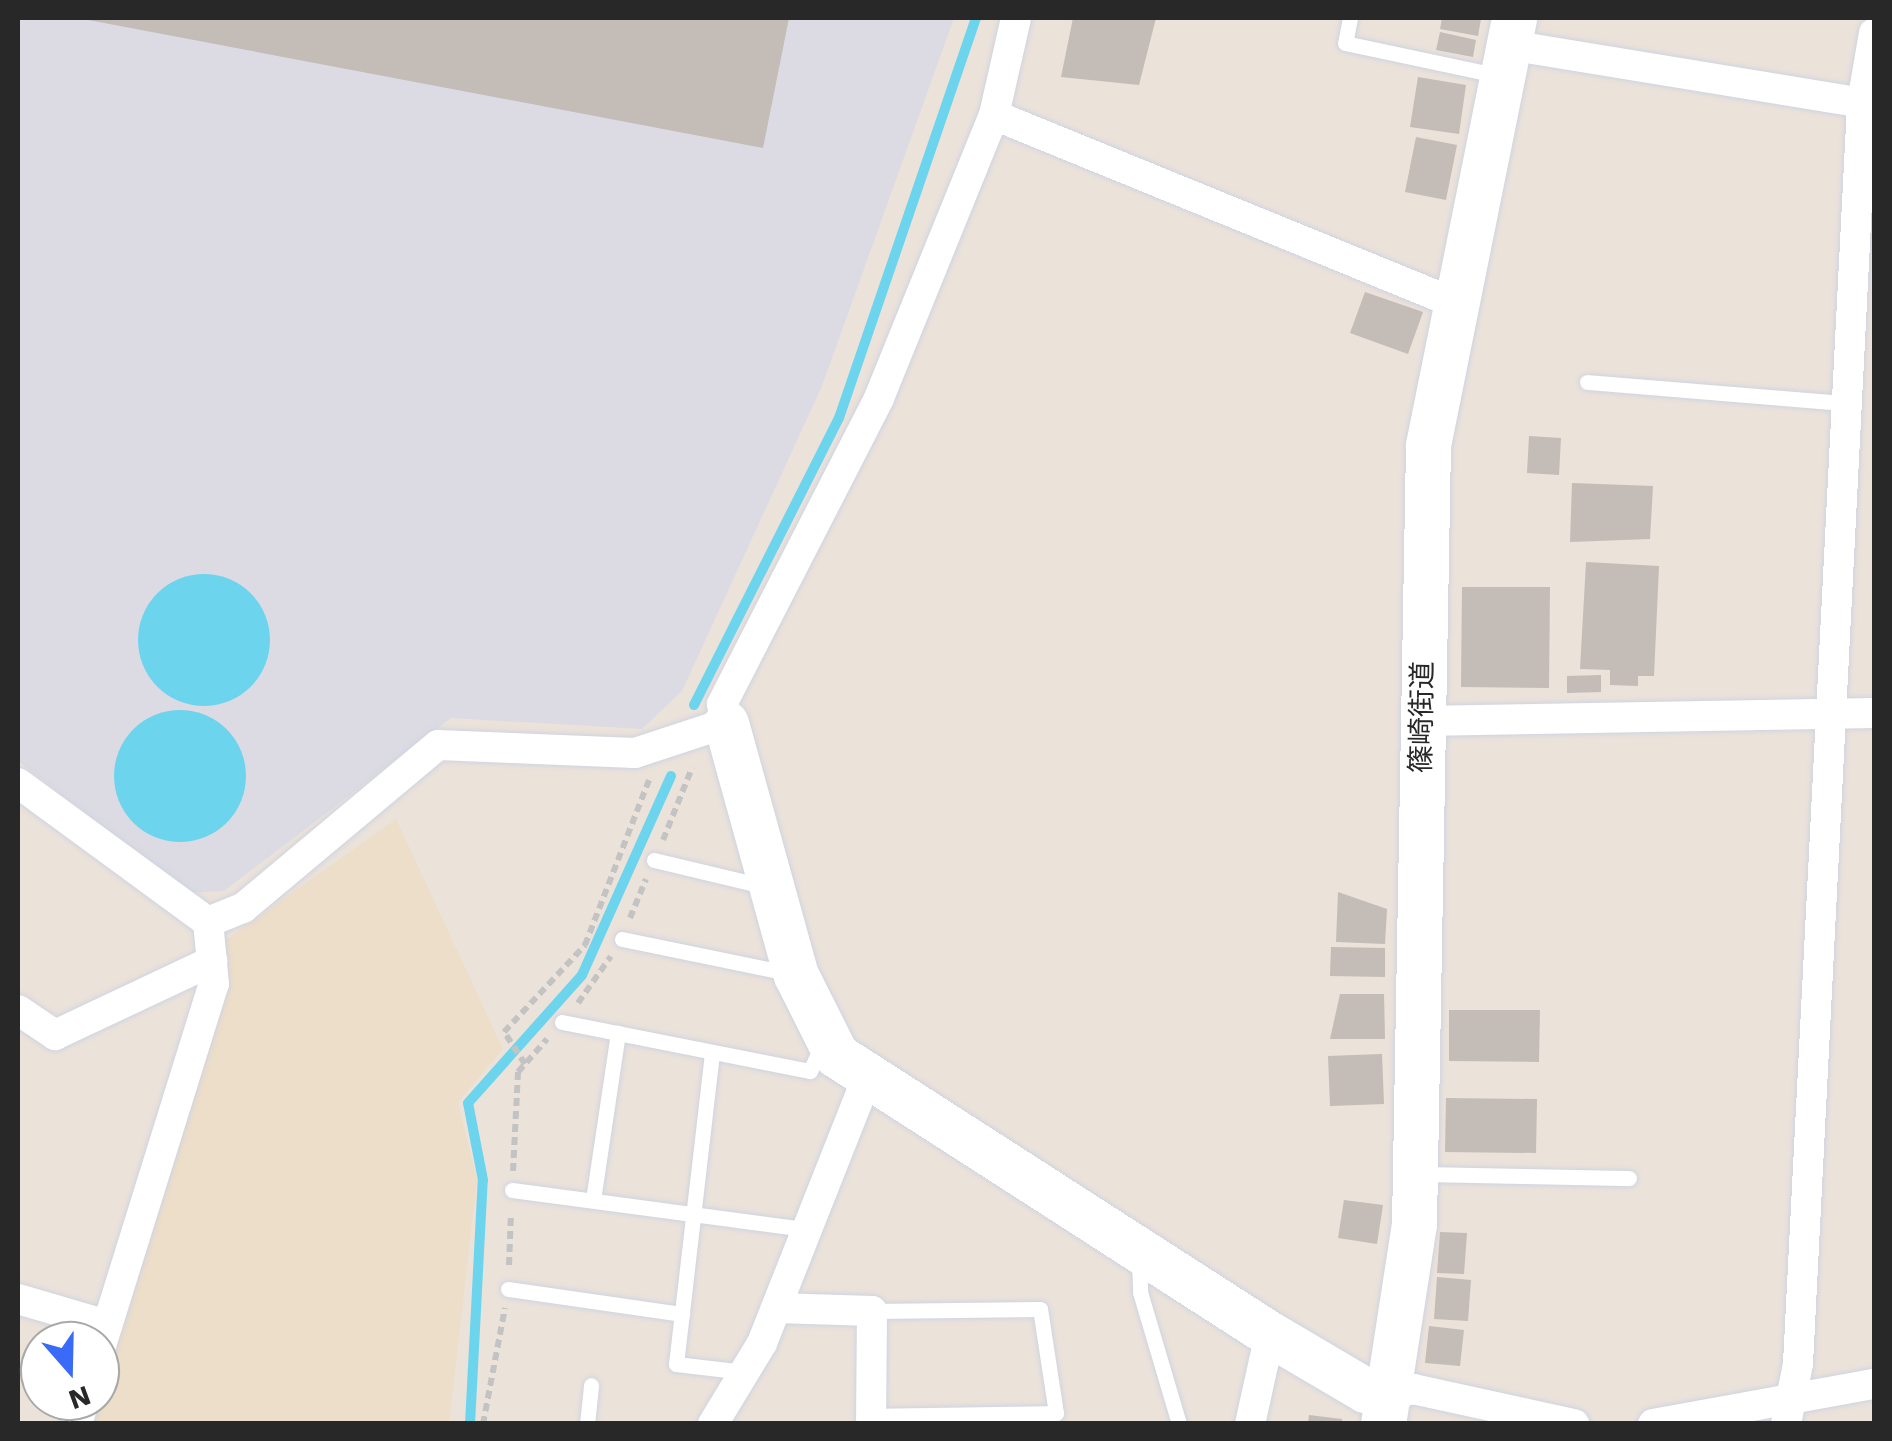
<!DOCTYPE html>
<meta charset="utf-8">
<style>
body{margin:0}
#map{position:relative;width:1892px;height:1441px;overflow:hidden;background:#ebe2da;font-family:"Work Sans","Noto Sans JP",sans-serif}
div>[style]{position:absolute}
[style*='--x']{left:calc(var(--x)*1px);top:calc(var(--y)*1px);width:calc(var(--w)*1px);rotate:calc(var(--a)*1deg)}
.industrial>*{inset:0;background:#dcdbe3}
.education>*{inset:0;background:#eddec9}
.water>*{inset:0;background:#6dd4ed}
.round{border-radius:50%}
.stream>*{height:10px;margin:-5px;padding:0 5px;transform-origin:5px;border-radius:5px;background:#6dd4ed}
.building>*{inset:0;background:#c3bcb7}
.path>*{height:6px;margin-top:-3px;transform-origin:0;background:repeating-linear-gradient(90deg,#c3c3c3 0 8px,transparent 0 13px)}
.roads{filter:drop-shadow(0 0 2px #cfd4e1) drop-shadow(0 0 2px #cfd4e1)}
.lane>*{height:15px;margin:-7.5px;padding:0 7.5px;transform-origin:7.5px;border-radius:7.5px;background:#fff}
.street>*{height:30px;margin:-15px;padding:0 15px;transform-origin:15px;border-radius:15px;background:#fff}
.secondary>*{height:45px;margin:-22.5px;padding:0 22.5px;transform-origin:22.5px;border-radius:22.5px;background:#fff}
span{translate:-50% -50%;white-space:nowrap;text-align:center;line-height:1.15;-webkit-text-stroke:10px #fff;paint-order:stroke}
.street-label{font-size:28px;color:#282828}
.frame{position:absolute;inset:0;border:20px solid #282828;pointer-events:none}
.north{position:absolute;left:20px;top:1321px;width:100px;height:100px;box-sizing:border-box;background:#fff;border:2px solid #a9a9a9;border-radius:50%;rotate:160deg;font-size:28px;font-weight:700;line-height:40px;text-align:center;color:#282828}
.north::after{content:'';display:block;margin:auto;width:35px;height:45px;background:#3a6bf8;clip-path:polygon(50% 0,100% 100%,50% 72%,0 100%)}
</style>
<div id="map">
<div class="industrial">
<i style="clip-path:polygon(18px 18px,954px 18px,822px 386px,682px 691px,642px 729px,451px 718px,224px 891px,189px 893px,18px 761px)"></i>
</div>
<div class="education">
<i style="clip-path:polygon(396px 819px,503px 1049px,458px 1102px,477px 1180px,449px 1423px,94px 1424px,226px 974px,216px 947px)"></i>
</div>
<div class="water">
<i class="round" style="left:138px;top:574px;width:132px;height:132px"></i>
<i class="round" style="left:114px;top:710px;width:132px;height:132px"></i>
</div>
<div class="stream">
<i style="--x:694;--y:705;--w:322;--a:-63.2"></i>
<i style="--x:839;--y:418;--w:423;--a:-71.1"></i>
<i style="--x:470;--y:1424;--w:244;--a:-87"></i>
<i style="--x:483;--y:1180;--w:78;--a:-101"></i>
<i style="--x:468;--y:1103;--w:171;--a:-48.3"></i>
<i style="--x:582;--y:975;--w:218;--a:-65.9"></i>
</div>
<div class="building">
<i style="clip-path:polygon(78px 18px,789px 18px,763px 148px)"></i>
<i style="clip-path:polygon(1073px 18px,1156px 18px,1139px 85px,1061px 77px)"></i>
<i style="clip-path:polygon(1442px 18px,1481px 19px,1478px 36px,1440px 29px)"></i>
<i style="clip-path:polygon(1440px 32px,1476px 40px,1473px 57px,1436px 50px)"></i>
<i style="clip-path:polygon(1418px 77px,1466px 85px,1459px 134px,1410px 127px)"></i>
<i style="clip-path:polygon(1416px 137px,1457px 145px,1446px 200px,1405px 192px)"></i>
<i style="clip-path:polygon(1365px 292px,1423px 312px,1408px 354px,1350px 333px)"></i>
<i style="clip-path:polygon(1529px 436px,1561px 438px,1559px 475px,1527px 473px)"></i>
<i style="clip-path:polygon(1572px 483px,1653px 486px,1650px 539px,1570px 542px)"></i>
<i style="clip-path:polygon(1586px 562px,1659px 566px,1654px 676px,1638px 676px,1638px 686px,1610px 685px,1610px 670px,1580px 669px)"></i>
<i style="clip-path:polygon(1462px 587px,1550px 587px,1549px 688px,1461px 687px)"></i>
<i style="clip-path:polygon(1601px 675px,1601px 692px,1567px 693px,1567px 676px)"></i>
<i style="clip-path:polygon(1338px 892px,1387px 909px,1385px 944px,1336px 942px)"></i>
<i style="clip-path:polygon(1331px 947px,1385px 948px,1385px 977px,1330px 976px)"></i>
<i style="clip-path:polygon(1340px 994px,1384px 994px,1385px 1039px,1330px 1039px)"></i>
<i style="clip-path:polygon(1449px 1010px,1540px 1010px,1539px 1062px,1449px 1061px)"></i>
<i style="clip-path:polygon(1382px 1054px,1384px 1104px,1330px 1106px,1328px 1056px)"></i>
<i style="clip-path:polygon(1446px 1098px,1537px 1099px,1536px 1153px,1445px 1152px)"></i>
<i style="clip-path:polygon(1344px 1200px,1383px 1205px,1377px 1244px,1338px 1238px)"></i>
<i style="clip-path:polygon(1440px 1232px,1467px 1233px,1464px 1274px,1437px 1273px)"></i>
<i style="clip-path:polygon(1437px 1277px,1471px 1280px,1468px 1321px,1434px 1319px)"></i>
<i style="clip-path:polygon(1429px 1326px,1464px 1330px,1460px 1366px,1425px 1363px)"></i>
<i style="clip-path:polygon(1309px 1415px,1342px 1419px,1342px 1424px,1308px 1424px)"></i>
</div>
<div class="path">
<i style="--x:663;--y:840;--w:78;--a:-68.1"></i>
<i style="--x:630;--y:918;--w:42;--a:-67.7"></i>
<i style="--x:578;--y:1003;--w:57;--a:-54.9"></i>
<i style="--x:525;--y:1064;--w:38;--a:-123"></i>
<i style="--x:504;--y:1032;--w:119;--a:-47"></i>
<i style="--x:585;--y:945;--w:177;--a:-68.8"></i>
<i style="--x:513;--y:1171;--w:99;--a:-87.1"></i>
<i style="--x:518;--y:1072;--w:44;--a:-48.7"></i>
<i style="--x:509;--y:1265;--w:52;--a:-87.8"></i>
<i style="--x:483;--y:1424;--w:118;--a:-79.3"></i>
</div>
<div class="roads">
<div class="lane">
<i style="--x:1350;--y:18;--w:25;--a:101"></i>
<i style="--x:1345;--y:43;--w:154;--a:12"></i>
<i style="--x:1587;--y:382;--w:259;--a:4.7"></i>
<i style="--x:654;--y:860;--w:112;--a:13.4"></i>
<i style="--x:622;--y:939;--w:174;--a:11.6"></i>
<i style="--x:562;--y:1022;--w:253;--a:11.2"></i>
<i style="--x:810;--y:1071;--w:31;--a:-65"></i>
<i style="--x:712;--y:1053;--w:313;--a:96.6"></i>
<i style="--x:676;--y:1364;--w:69;--a:6.6"></i>
<i style="--x:1418;--y:1174;--w:211;--a:1.1"></i>
<i style="--x:512;--y:1190;--w:296;--a:7.6"></i>
<i style="--x:593;--y:1200;--w:169;--a:-81.5"></i>
<i style="--x:1139;--y:1258;--w:34;--a:88"></i>
<i style="--x:1140;--y:1292;--w:138;--a:73.5"></i>
<i style="--x:508;--y:1289;--w:176;--a:8.2"></i>
<i style="--x:871;--y:1416;--w:185;--a:-0.9"></i>
<i style="--x:1056;--y:1413;--w:105;--a:-98.7"></i>
<i style="--x:1040;--y:1309;--w:168;--a:179.3"></i>
<i style="--x:587;--y:1424;--w:39;--a:-84"></i>
</div>
<div class="street">
<i style="--x:1509;--y:45;--w:370;--a:9.3"></i>
<i style="--x:994;--y:115;--w:498;--a:22.2"></i>
<i style="--x:1422;--y:721;--w:452;--a:-1"></i>
<i style="--x:18;--y:783;--w:235;--a:36.2"></i>
<i style="--x:208;--y:922;--w:38;--a:-22"></i>
<i style="--x:243;--y:908;--w:254;--a:-39.9"></i>
<i style="--x:438;--y:745;--w:197;--a:2.3"></i>
<i style="--x:635;--y:753;--w:96;--a:-18.2"></i>
<i style="--x:726;--y:723;--w:19;--a:-102"></i>
<i style="--x:722;--y:704;--w:344;--a:-62.8"></i>
<i style="--x:879;--y:398;--w:305;--a:-67.9"></i>
<i style="--x:994;--y:115;--w:99;--a:-77.2"></i>
<i style="--x:18;--y:1010;--w:45;--a:34"></i>
<i style="--x:55;--y:1035;--w:174;--a:-25.2"></i>
<i style="--x:18;--y:1299;--w:93;--a:16.3"></i>
<i style="--x:776;--y:1308;--w:96;--a:1.8"></i>
<i style="--x:872;--y:1311;--w:113;--a:90.5"></i>
<i style="--x:100;--y:1349;--w:382;--a:-72.7"></i>
<i style="--x:214;--y:984;--w:62;--a:-95.5"></i>
<i style="--x:1390;--y:1394;--w:24;--a:-12"></i>
<i style="--x:1413;--y:1389;--w:165;--a:12.3"></i>
<i style="--x:77;--y:1424;--w:24;--a:-73"></i>
<i style="--x:713;--y:1424;--w:95;--a:-58.8"></i>
<i style="--x:762;--y:1343;--w:283;--a:-68.4"></i>
<i style="--x:1250;--y:1424;--w:92;--a:-77.5"></i>
<i style="--x:1653;--y:1424;--w:225;--a:-10.3"></i>
<i style="--x:1786;--y:1424;--w:61;--a:-78.7"></i>
<i style="--x:1798;--y:1364;--w:1263;--a:-87.09"></i>
<i style="--x:1862;--y:103;--w:71;--a:-80.3"></i>
</div>
<div class="secondary">
<i style="--x:726;--y:723;--w:262;--a:74.5"></i>
<i style="--x:796;--y:975;--w:89;--a:63.4"></i>
<i style="--x:836;--y:1055;--w:516;--a:32.74"></i>
<i style="--x:1270;--y:1334;--w:110;--a:30.5"></i>
<i style="--x:1365;--y:1390;--w:25;--a:9"></i>
<i style="--x:1383;--y:1424;--w:202;--a:-81.2"></i>
<i style="--x:1414;--y:1224;--w:779;--a:-88.97"></i>
<i style="--x:1428;--y:445;--w:436;--a:-78.6"></i>
</div>
</div>
<div class="street-label">
<span style="left:1422px;top:717px;rotate:-89deg">篠崎街道</span>
</div>
<div class="frame"></div>
<div class="north">N</div>
</div>
